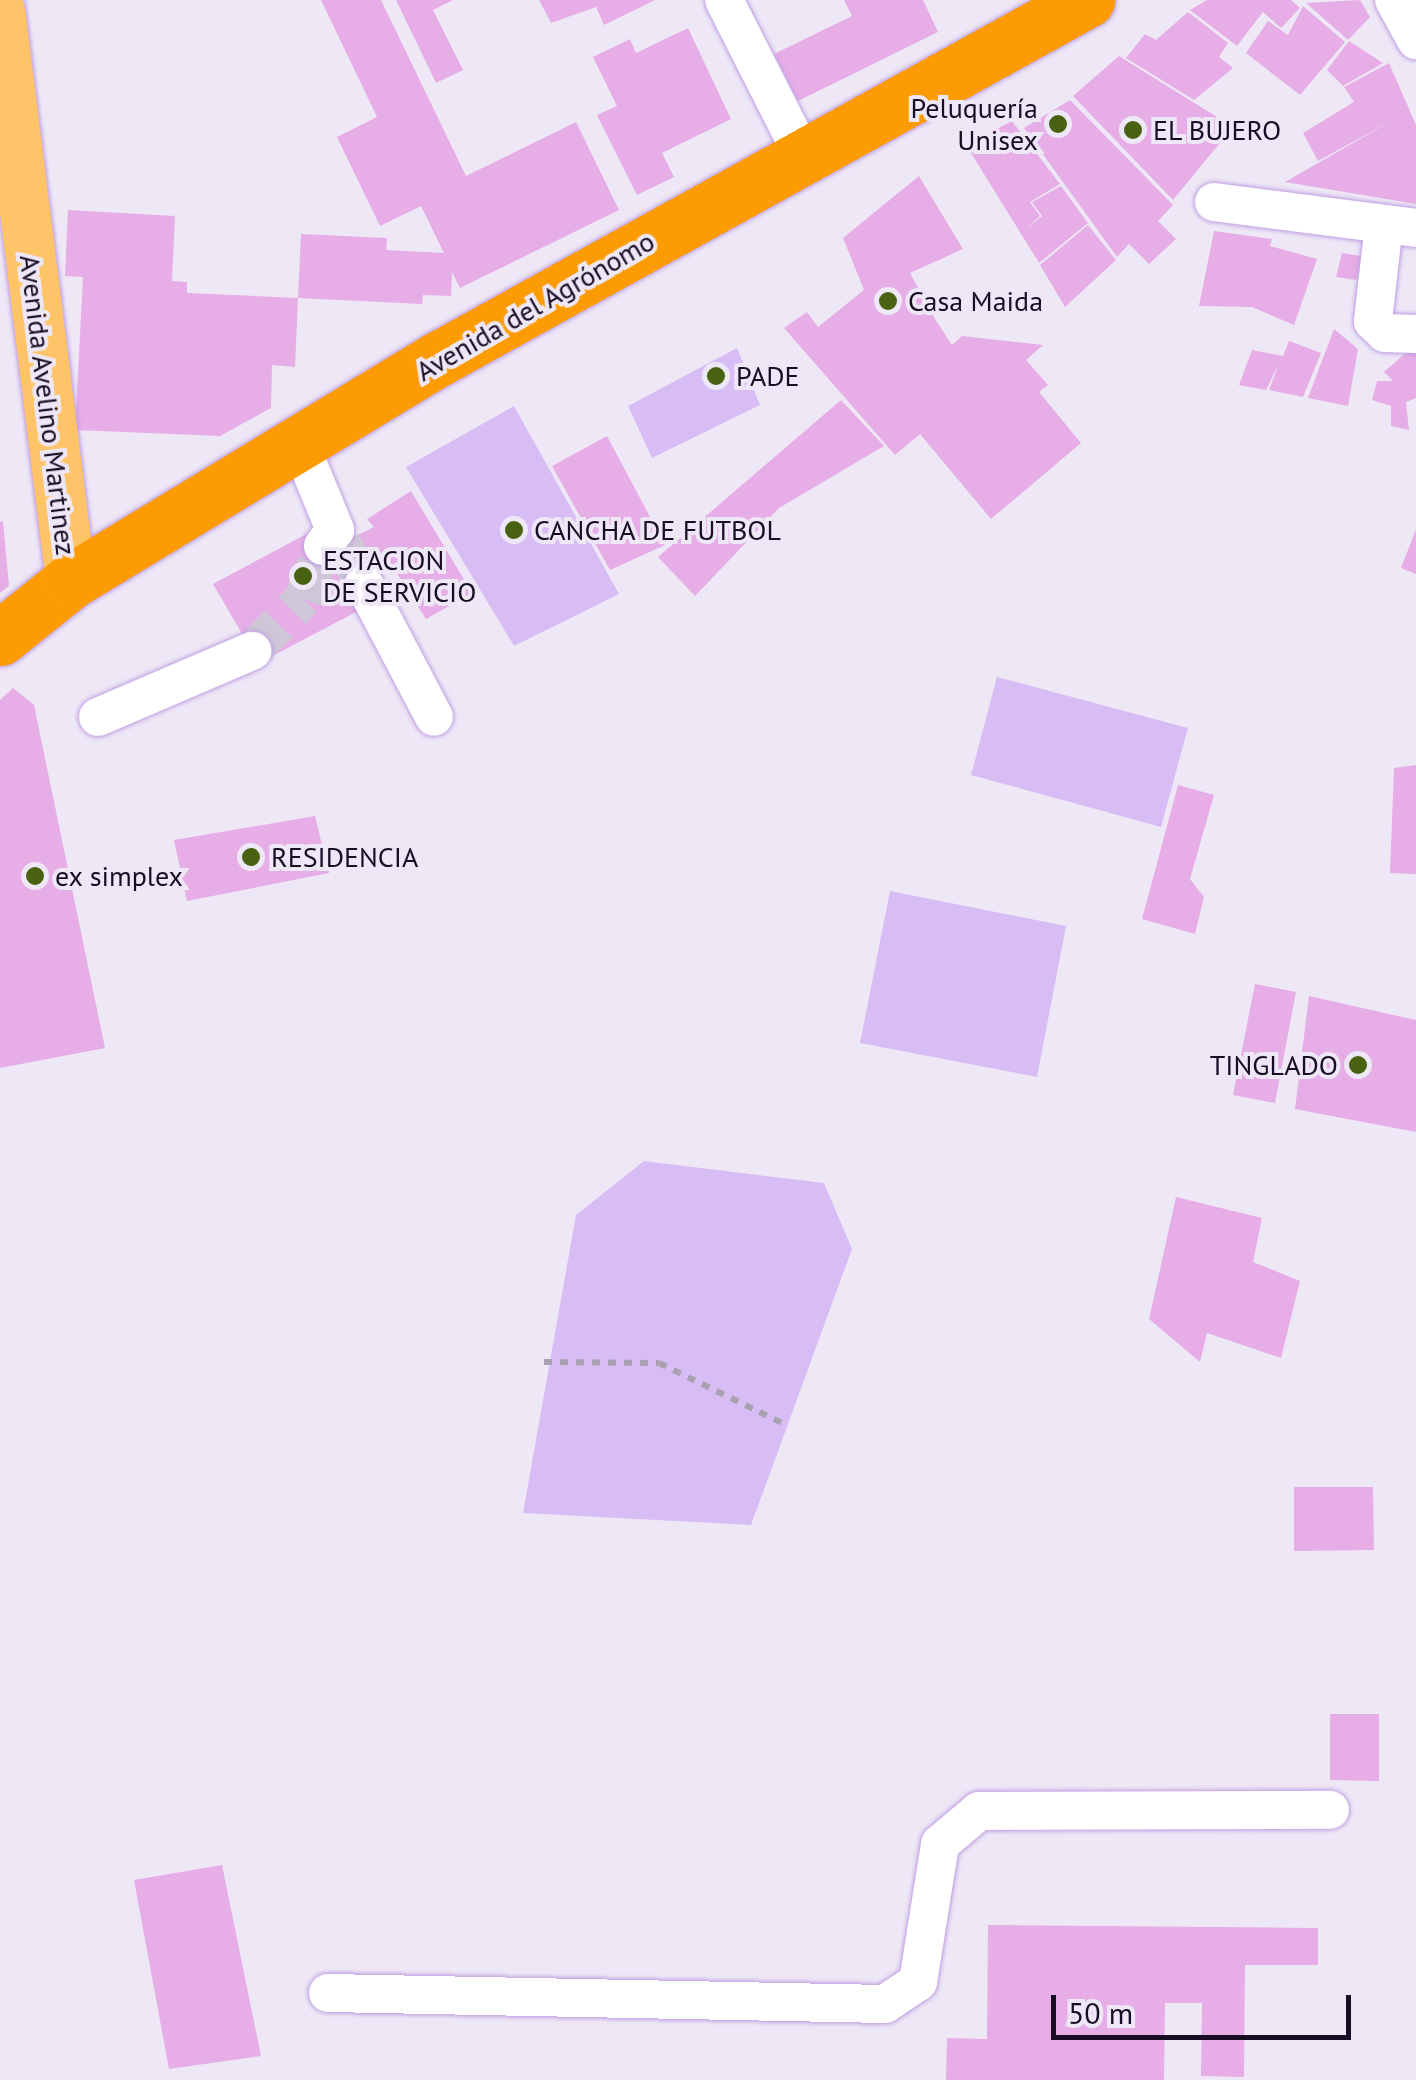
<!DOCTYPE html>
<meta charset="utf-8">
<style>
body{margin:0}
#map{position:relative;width:1416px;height:2080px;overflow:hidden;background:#eee8f6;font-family:"PT Sans",sans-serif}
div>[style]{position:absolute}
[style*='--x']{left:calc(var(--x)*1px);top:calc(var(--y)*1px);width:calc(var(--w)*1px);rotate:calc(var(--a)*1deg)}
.green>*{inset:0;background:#d8bdf5}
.building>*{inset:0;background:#e6ade6}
.minor-tunnel>*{height:38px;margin-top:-19px;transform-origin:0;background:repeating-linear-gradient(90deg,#cec7d7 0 38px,transparent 0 57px)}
.path>*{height:6px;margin-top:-3px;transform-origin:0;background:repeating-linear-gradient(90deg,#a9a1b2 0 8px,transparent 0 16px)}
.roads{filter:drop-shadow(0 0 2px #c09fe3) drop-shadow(0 0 2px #c09fe3)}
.minor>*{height:38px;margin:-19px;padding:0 19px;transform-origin:19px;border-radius:19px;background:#fff}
.major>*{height:50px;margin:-25px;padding:0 25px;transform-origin:25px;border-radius:25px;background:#fec467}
.highway>*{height:55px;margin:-27.5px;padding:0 27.5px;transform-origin:27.5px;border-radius:27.5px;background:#fd9c02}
.dots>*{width:28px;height:28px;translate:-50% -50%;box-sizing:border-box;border:5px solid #eee8f6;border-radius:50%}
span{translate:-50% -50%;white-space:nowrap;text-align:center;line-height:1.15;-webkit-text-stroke:8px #eee8f6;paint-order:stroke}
.poi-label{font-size:28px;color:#190c25}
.right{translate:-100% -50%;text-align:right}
.left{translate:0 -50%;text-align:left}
.street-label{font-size:28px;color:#190c25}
.scale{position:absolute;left:1051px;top:1995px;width:300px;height:45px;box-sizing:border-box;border:5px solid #190c25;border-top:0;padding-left:12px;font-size:30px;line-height:35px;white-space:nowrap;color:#190c25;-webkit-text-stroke:8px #eee8f6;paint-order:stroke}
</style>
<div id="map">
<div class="green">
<i style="clip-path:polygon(737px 348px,760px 405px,652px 458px,628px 406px)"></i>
<i style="clip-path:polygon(514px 406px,619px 594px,514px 646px,406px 467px)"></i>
<i style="clip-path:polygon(997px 677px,1188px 728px,1161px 827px,971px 775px)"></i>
<i style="clip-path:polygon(890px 891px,1066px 926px,1037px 1077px,860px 1043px)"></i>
<i style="clip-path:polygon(644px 1161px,824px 1183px,852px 1249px,751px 1525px,523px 1513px,576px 1215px)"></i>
</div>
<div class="building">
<i style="clip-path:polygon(321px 0,381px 0,466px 176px,576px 122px,619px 210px,460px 288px,452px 272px,451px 296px,423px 295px,422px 304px,298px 298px,295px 367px,272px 365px,271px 408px,220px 436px,75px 430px,83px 277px,65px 276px,68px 210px,175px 216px,172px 281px,187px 282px,187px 293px,298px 298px,301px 234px,387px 238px,386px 250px,444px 253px,421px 206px,380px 226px,337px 137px,377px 117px)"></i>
<i style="clip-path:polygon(396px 0,453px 0,433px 10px,463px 70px,436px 83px)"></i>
<i style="clip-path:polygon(539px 0,655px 0,604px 25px,596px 7px,551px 23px)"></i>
<i style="clip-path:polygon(844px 0,923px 0,938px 32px,798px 101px,774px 54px,852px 16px)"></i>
<i style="clip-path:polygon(1207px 0,1291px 0,1300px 8px,1281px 28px,1263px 12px,1237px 46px,1190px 10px)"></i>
<i style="clip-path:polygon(1360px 0,1370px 17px,1348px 40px,1306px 3px)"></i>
<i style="clip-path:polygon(1303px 6px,1345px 42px,1300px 95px,1246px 53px,1268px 21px,1288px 35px)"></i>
<i style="clip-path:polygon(1188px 12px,1228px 43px,1219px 57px,1233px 68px,1194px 100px,1126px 58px,1145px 34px,1156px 40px)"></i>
<i style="clip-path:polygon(688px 28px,731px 119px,662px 153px,674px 177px,637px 195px,597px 115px,617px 106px,593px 57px,630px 39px,636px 53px)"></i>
<i style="clip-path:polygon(1349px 41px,1383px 63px,1343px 86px,1327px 70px)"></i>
<i style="clip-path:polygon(1119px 56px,1233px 127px,1173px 200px,1073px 96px)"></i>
<i style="clip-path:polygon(1389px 63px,1416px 125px,1416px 204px,1285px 182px,1393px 120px,1318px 161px,1303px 133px,1354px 102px,1344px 87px)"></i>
<i style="clip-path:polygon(1070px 100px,1173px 205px,1158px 221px,1176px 239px,1149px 264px,1129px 244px,1117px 257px,1024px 128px)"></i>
<i style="clip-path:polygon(1012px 121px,1060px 184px,1030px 202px,1040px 216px,1026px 229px,1042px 216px,1032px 202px,1061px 186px,1088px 223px,1039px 263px,966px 145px)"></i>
<i style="clip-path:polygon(919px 176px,963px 249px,910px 273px,935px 319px,952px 345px,962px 336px,1043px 345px,1026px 360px,1048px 385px,1039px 392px,1081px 443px,991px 519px,920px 434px,895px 455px,784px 328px,807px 312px,818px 327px,864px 290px,843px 238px)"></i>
<i style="clip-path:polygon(1088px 225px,1116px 260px,1065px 307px,1040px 265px)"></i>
<i style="clip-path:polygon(1214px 231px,1272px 239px,1270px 246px,1317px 259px,1294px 325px,1252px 307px,1199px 306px)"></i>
<i style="clip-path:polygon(1342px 253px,1366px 257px,1356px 280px,1336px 277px)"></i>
<i style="clip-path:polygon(1334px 329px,1358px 349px,1348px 406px,1308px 398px)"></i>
<i style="clip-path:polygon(1289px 341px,1321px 353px,1303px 397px,1269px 390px,1279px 363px,1266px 390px,1239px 385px,1252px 350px,1283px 356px)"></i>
<i style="clip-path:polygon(1416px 344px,1416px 398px,1406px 402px,1409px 430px,1391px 426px,1391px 406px,1372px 400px,1377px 381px,1393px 381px,1384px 372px)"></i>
<i style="clip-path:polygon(841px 400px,884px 446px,779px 508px,695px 596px,658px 557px)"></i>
<i style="clip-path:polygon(607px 436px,665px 545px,610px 570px,552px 466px)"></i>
<i style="clip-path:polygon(411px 491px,472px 593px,426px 619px,394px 569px,347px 592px,358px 611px,259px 663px,213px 584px,314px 530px,324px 551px,374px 527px,367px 519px)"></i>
<i style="clip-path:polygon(3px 521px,9px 586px,0 593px,0 522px)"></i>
<i style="clip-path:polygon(1416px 529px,1416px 574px,1401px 568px)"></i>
<i style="clip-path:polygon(13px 688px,34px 705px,105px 1048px,0 1068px,0 700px)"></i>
<i style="clip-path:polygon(1416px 765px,1416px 874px,1390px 873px,1394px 768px)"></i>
<i style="clip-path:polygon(1178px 785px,1214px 795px,1190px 879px,1204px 897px,1195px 934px,1142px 919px)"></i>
<i style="clip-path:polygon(315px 816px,329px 873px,187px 901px,174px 840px)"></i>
<i style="clip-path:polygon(1255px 984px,1296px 992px,1275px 1103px,1233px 1095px)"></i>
<i style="clip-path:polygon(1309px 996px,1416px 1020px,1416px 1132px,1295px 1109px)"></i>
<i style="clip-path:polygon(1176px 1197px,1262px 1218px,1253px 1262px,1300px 1281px,1281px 1358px,1207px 1333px,1200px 1362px,1149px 1319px)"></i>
<i style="clip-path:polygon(1294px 1487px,1373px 1487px,1374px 1550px,1294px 1551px)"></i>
<i style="clip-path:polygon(1330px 1714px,1379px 1714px,1379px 1781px,1330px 1780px)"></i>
<i style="clip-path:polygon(222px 1865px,261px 2056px,169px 2069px,134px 1880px)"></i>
<i style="clip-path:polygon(988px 1925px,1318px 1928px,1318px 1965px,1245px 1965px,1244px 2077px,1201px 2076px,1202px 2003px,1165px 2003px,1164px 2080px,946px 2080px,947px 2038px,987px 2039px)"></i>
</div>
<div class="minor-tunnel">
<i style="--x:342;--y:543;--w:47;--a:61.8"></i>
<i style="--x:252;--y:651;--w:73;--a:-45.6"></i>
<i style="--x:303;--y:599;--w:57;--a:-69.3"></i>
</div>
<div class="path">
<i style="--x:544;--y:1362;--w:115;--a:0.5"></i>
<i style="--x:659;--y:1363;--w:144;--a:26"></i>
</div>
<div class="roads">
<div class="minor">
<i style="--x:724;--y:0;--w:173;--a:63.1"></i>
<i style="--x:1394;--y:0;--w:46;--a:61.2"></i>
<i style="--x:1214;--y:202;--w:204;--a:7.3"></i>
<i style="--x:1384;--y:224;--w:98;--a:96.5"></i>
<i style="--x:1373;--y:321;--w:17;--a:45"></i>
<i style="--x:1385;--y:333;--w:31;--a:2"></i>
<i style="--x:301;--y:447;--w:90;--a:67.7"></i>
<i style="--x:335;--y:530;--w:20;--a:127"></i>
<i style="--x:364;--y:584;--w:150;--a:62.2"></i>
<i style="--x:98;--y:717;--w:168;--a:-23.2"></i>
<i style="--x:328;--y:1993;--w:557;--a:1.13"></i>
<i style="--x:885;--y:2004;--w:40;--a:-34"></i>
<i style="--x:918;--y:1982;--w:140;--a:-80.9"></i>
<i style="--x:940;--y:1844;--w:51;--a:-40.2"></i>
<i style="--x:979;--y:1811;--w:351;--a:-0.2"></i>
</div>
<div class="major">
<i style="--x:0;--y:10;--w:575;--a:82.91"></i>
</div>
<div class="highway">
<i style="--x:0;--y:638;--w:91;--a:-38.8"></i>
<i style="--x:71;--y:581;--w:429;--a:-31.2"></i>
<i style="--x:438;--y:359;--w:742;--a:-28.95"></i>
</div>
</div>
<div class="dots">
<i style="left:1058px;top:124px;background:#486212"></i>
<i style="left:1133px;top:130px;background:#486212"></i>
<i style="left:888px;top:301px;background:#486212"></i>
<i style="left:716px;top:376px;background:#486212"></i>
<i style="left:514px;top:530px;background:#486212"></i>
<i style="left:303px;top:576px;background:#486212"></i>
<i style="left:251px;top:857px;background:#486212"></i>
<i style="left:35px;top:876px;background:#486212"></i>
<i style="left:1358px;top:1065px;background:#486212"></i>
</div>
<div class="poi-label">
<span class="right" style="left:1038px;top:124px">Peluquería<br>Unisex</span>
<span class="left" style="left:1153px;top:130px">EL BUJERO</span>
<span class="left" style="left:908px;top:301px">Casa Maida</span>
<span class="left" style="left:736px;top:376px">PADE</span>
<span class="left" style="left:534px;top:530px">CANCHA DE FUTBOL</span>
<span class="left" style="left:323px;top:576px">ESTACION<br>DE SERVICIO</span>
<span class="left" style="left:271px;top:857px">RESIDENCIA</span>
<span class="left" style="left:55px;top:876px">ex simplex</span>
<span class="right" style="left:1338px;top:1065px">TINGLADO</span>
</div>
<div class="street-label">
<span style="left:535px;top:306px;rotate:-30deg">Avenida del Agrónomo</span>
<span style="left:48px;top:405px;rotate:83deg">Avenida Avelino Martinez</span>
</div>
<div class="scale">50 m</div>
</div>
